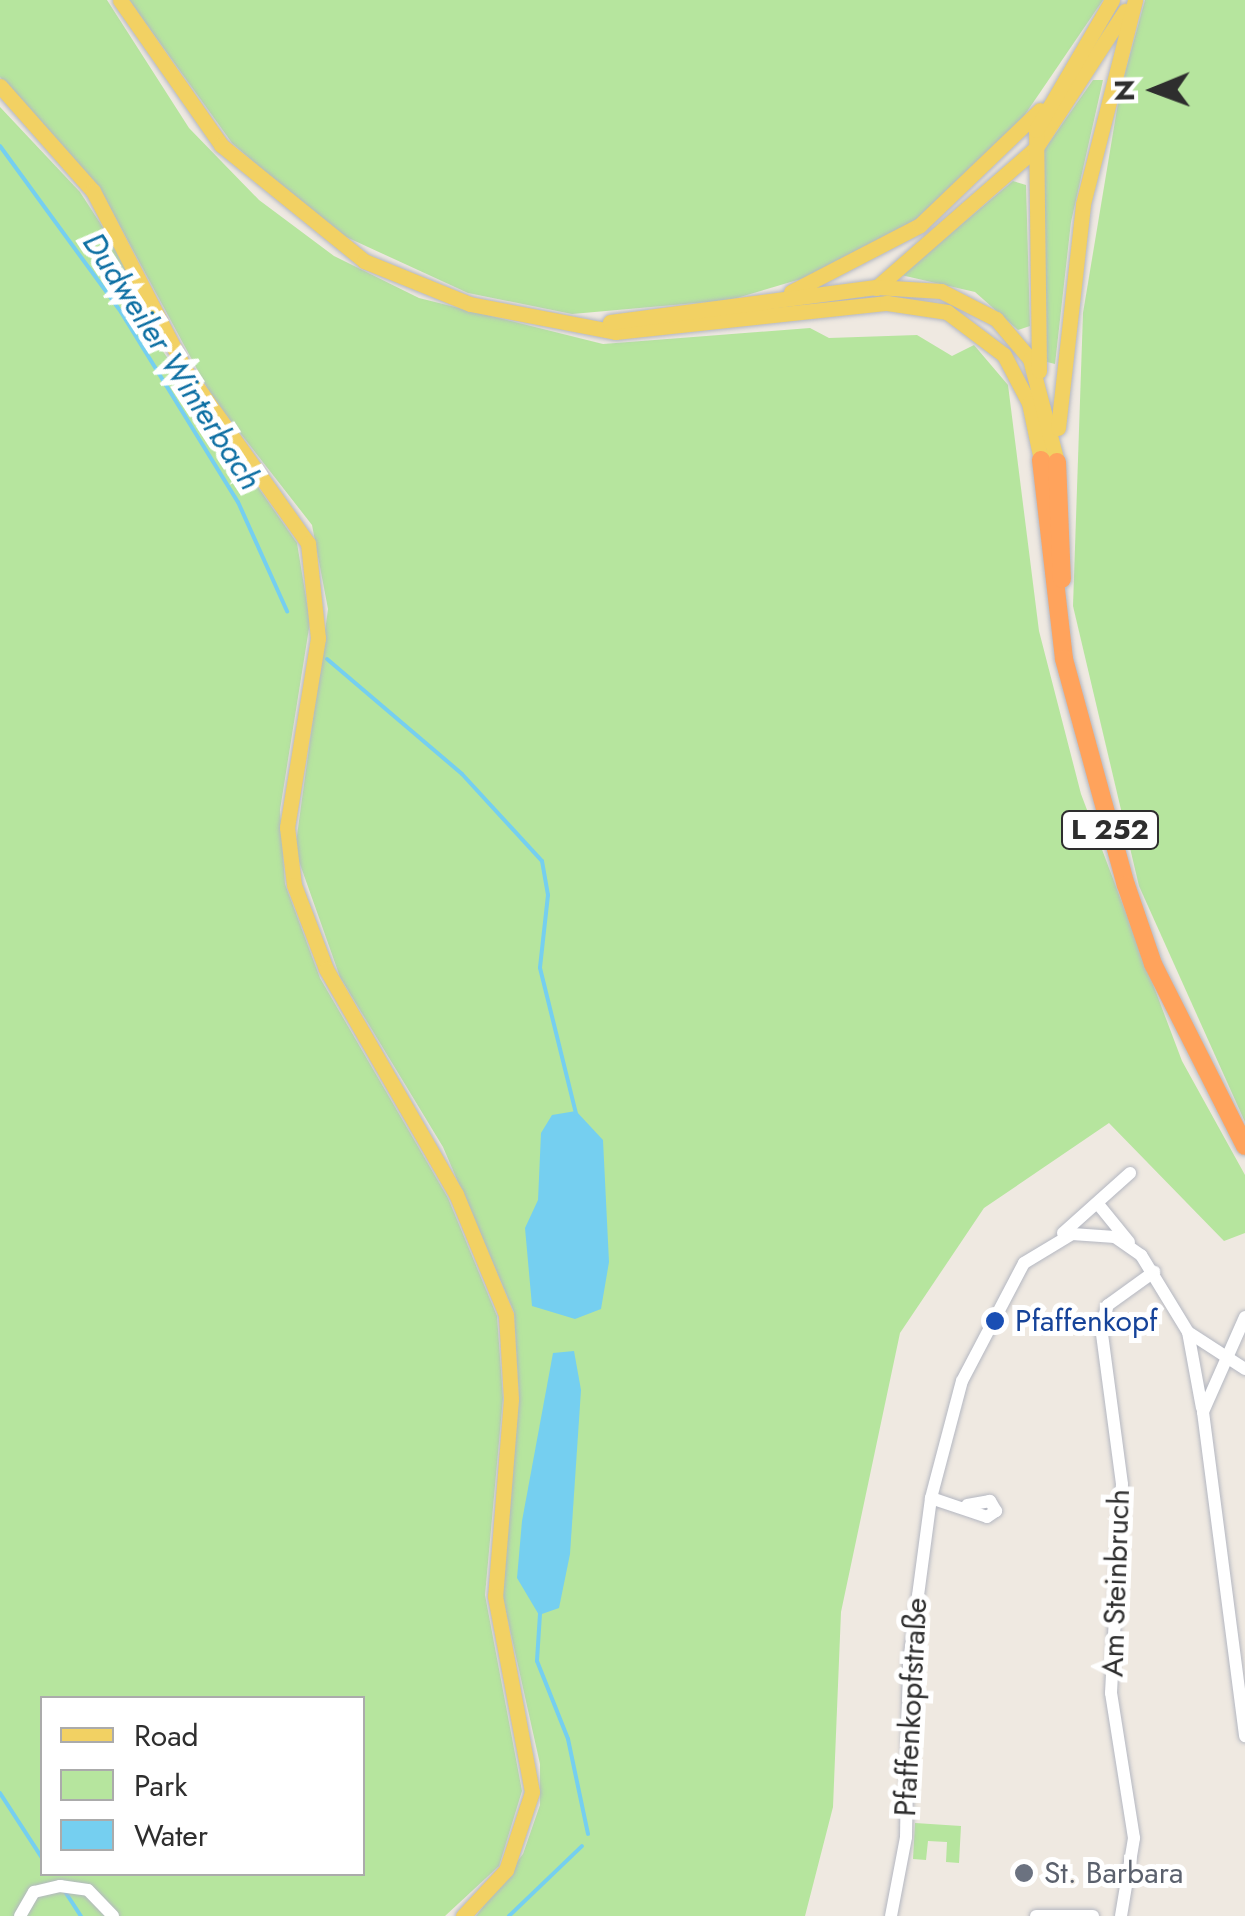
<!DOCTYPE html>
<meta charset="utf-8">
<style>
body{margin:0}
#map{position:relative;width:1245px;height:1916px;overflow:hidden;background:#efe9e1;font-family:Jost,sans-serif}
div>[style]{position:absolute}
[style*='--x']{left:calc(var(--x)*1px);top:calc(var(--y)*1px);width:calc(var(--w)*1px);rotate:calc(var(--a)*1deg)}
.green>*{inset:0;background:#b6e59e}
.water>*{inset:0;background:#75cff0}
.stream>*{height:4px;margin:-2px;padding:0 2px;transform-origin:2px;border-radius:2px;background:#75cff0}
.roads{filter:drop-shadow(0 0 2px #b4b7c1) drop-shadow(0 0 2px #b4b7c1)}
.minor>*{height:12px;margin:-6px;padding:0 6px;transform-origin:6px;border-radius:6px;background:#fff}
.major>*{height:15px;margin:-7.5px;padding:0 7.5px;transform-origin:7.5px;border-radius:7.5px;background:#f2d163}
.highway>*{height:18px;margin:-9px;padding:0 9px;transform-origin:9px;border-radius:9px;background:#ffa35c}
.dots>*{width:28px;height:28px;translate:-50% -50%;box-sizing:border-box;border:5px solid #fff;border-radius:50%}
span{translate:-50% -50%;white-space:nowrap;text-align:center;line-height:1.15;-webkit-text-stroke:10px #fff;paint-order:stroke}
.shield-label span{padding:2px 8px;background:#fff;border:2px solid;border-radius:8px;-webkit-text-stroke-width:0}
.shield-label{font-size:28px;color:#2e2e2e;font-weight:700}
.transit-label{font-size:30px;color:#164399}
.left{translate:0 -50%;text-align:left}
.street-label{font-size:30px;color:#2e2e2e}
.worship-label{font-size:30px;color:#5b616d}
.water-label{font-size:32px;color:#0d6fa3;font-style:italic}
.legend{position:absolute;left:40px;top:1696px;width:325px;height:180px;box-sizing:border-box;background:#fff;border:2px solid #ababab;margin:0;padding:12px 18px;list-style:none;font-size:30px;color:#2e2e2e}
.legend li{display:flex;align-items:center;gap:20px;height:50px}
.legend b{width:50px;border:2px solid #ababab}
.north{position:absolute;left:1105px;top:40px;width:100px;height:100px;-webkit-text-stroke:8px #fff;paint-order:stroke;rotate:269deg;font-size:28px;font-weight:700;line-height:40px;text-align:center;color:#2e2e2e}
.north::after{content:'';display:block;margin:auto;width:35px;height:45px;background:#2e2e2e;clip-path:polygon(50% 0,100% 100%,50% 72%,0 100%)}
</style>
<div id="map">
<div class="green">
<i style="clip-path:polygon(0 0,107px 0,189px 128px,259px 200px,334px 256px,419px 298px,603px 344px,810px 328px,829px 338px,917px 335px,952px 356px,974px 345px,1008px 385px,1039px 631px,1081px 794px,1182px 1061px,1245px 1175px,1245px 1233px,1224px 1241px,1109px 1123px,984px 1208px,900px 1333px,841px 1612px,833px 1807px,805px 1916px,476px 1916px,523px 1854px,540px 1805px,540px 1764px,502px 1594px,519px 1399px,514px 1312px,443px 1147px,340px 977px,295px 850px,328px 609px,312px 525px,212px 397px,100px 189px,0 77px)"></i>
<i style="clip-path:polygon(129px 0,1103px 0,1007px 141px,927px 213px,838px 268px,730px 300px,572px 314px,468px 293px,331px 230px,232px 143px)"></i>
<i style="clip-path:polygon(1145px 0,1245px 0,1245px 1122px,1139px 886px,1073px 606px,1083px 313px,1120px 91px)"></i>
<i style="clip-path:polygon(1093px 80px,1103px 80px,1071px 222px,1055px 364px,1047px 362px,1044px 150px)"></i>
<i style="clip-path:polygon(evenodd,0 107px,80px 192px,126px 263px,162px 350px,297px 543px,310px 622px,280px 810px,285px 884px,320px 978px,448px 1198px,497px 1316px,503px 1398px,485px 1595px,522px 1791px,499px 1866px,445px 1916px,0 1916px,0 107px,42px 1698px,362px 1698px,362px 1874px,42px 1874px,42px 1698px)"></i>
<i style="clip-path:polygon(1013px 181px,1026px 185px,1030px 326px,1018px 330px,975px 292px,901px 275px)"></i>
<i style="clip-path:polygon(915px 1823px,961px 1826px,959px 1863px,946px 1862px,947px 1842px,928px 1841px,926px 1860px,913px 1859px)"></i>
</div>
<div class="water">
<i style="clip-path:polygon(576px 1111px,603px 1140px,609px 1262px,601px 1309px,575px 1319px,532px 1306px,525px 1228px,538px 1200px,541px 1133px,552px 1115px)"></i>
<i style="clip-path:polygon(574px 1351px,581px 1390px,570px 1554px,559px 1608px,539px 1615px,517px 1578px,522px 1521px,553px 1353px)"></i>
</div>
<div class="stream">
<i style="--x:0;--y:146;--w:205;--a:53.9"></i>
<i style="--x:121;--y:312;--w:223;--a:58.4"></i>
<i style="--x:238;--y:502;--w:120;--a:65.8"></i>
<i style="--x:327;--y:659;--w:177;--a:40.4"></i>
<i style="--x:462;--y:774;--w:118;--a:47.4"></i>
<i style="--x:542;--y:861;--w:35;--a:80"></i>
<i style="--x:548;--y:895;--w:73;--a:96.3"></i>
<i style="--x:540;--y:968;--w:150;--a:76.1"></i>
<i style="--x:540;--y:1614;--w:47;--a:93.7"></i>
<i style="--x:537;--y:1661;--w:84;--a:68.3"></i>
<i style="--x:568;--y:1739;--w:97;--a:78.1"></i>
<i style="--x:0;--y:1793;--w:77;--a:57.1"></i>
<i style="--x:64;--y:1890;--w:31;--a:57"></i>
<i style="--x:509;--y:1916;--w:101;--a:-43.8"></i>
</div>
<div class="roads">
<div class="minor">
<i style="--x:1098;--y:1204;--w:49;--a:50.8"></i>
<i style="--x:1063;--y:1233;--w:90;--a:-41.8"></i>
<i style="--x:1245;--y:1317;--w:104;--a:113.9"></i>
<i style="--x:1203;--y:1412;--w:327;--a:82.6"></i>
<i style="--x:1188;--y:1332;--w:77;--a:79.6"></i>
<i style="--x:931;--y:1498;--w:59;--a:18.7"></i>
<i style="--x:987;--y:1517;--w:11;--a:-34"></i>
<i style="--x:996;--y:1511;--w:12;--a:-121"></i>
<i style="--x:990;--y:1501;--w:23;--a:170"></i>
<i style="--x:20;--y:1916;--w:28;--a:-60"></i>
<i style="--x:34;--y:1892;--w:27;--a:-13"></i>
<i style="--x:60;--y:1886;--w:28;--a:8"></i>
<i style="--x:88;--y:1890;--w:36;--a:46"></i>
<i style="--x:891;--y:1916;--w:80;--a:-79.2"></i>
<i style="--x:906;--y:1837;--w:174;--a:-89"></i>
<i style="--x:909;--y:1663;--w:166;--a:-82.4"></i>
<i style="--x:931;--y:1498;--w:121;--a:-75.2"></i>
<i style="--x:962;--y:1381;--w:133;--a:-62.3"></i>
<i style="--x:1024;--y:1263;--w:56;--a:-31.1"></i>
<i style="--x:1072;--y:1234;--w:43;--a:4"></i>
<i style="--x:1115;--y:1237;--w:32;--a:35"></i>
<i style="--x:1141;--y:1255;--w:90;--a:58.6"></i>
<i style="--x:1188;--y:1332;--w:68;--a:33"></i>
<i style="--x:1036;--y:1916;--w:57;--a:0"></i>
<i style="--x:1121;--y:1916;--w:79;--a:-80.5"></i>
<i style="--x:1134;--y:1838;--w:147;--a:-99"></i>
<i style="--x:1111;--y:1693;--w:209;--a:-87"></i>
<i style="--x:1122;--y:1484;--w:159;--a:-97.6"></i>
<i style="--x:1101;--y:1326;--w:22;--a:-72"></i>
<i style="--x:1108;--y:1305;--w:57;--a:-35.7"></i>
</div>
<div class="major">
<i style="--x:120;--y:0;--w:177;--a:55.1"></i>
<i style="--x:221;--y:145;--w:184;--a:39"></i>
<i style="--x:364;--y:261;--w:114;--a:22.1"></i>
<i style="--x:470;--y:304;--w:148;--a:10.9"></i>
<i style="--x:615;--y:332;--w:274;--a:-6.1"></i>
<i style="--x:887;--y:303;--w:61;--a:8.5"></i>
<i style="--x:947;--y:312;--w:71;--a:37"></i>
<i style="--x:1004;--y:355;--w:54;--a:62.5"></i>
<i style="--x:1029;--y:403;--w:58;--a:78.1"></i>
<i style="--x:0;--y:86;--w:140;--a:48.5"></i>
<i style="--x:93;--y:191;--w:205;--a:62.7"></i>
<i style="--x:187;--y:373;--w:209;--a:54.6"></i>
<i style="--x:308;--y:543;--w:96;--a:84"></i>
<i style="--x:318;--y:638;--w:192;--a:99.3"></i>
<i style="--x:287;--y:827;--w:58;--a:83.1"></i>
<i style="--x:294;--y:885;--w:90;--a:69.1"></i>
<i style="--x:326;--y:969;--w:260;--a:60"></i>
<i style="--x:456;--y:1194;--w:131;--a:67.5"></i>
<i style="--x:506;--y:1315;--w:84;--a:86.6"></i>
<i style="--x:511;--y:1399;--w:198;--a:94.6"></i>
<i style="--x:495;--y:1596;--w:199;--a:79.3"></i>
<i style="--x:532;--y:1792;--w:82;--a:108.4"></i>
<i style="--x:506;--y:1870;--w:63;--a:133.1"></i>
<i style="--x:876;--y:288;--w:211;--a:-41.2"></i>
<i style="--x:1035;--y:149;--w:165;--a:-56.9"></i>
<i style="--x:791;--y:292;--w:145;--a:-27.4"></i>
<i style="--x:920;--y:225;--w:166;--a:-43.8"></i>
<i style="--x:610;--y:322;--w:268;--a:-7.5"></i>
<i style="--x:876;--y:287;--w:65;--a:3.5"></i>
<i style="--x:941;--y:291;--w:62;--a:27"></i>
<i style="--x:996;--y:319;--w:52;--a:49.6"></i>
<i style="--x:1030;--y:359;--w:106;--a:75.3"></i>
<i style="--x:1039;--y:371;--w:241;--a:-90.7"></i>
<i style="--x:1036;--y:130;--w:151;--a:-59.7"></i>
<i style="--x:1058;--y:428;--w:225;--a:-83.6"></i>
<i style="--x:1083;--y:204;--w:211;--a:-75.7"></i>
</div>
<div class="highway">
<i style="--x:1041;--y:460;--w:200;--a:83.4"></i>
<i style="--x:1064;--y:659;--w:234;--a:74.7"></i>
<i style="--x:1126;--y:885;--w:83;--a:71.1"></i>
<i style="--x:1153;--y:964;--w:204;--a:63.2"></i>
<i style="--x:1057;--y:462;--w:117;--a:87.6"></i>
</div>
</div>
<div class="dots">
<i style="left:995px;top:1321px;background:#1a4fb4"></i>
<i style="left:1024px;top:1873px;background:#6b7280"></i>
</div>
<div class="shield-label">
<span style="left:1110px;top:830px">L 252</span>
</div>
<div class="transit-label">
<span class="left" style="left:1015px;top:1321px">Pfaffenkopf</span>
</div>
<div class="street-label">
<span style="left:1116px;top:1583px;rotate:-88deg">Am Steinbruch</span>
<span style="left:911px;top:1707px;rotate:-87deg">Pfaffenkopfstraße</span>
</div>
<div class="worship-label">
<span class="left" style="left:1044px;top:1873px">St. Barbara</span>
</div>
<div class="water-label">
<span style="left:172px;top:361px;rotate:57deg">Dudweiler Winterbach</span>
</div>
<ul class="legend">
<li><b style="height:12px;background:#f2d163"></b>Road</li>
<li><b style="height:28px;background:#b6e59e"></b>Park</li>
<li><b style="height:28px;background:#75cff0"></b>Water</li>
</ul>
<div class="north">N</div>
</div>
